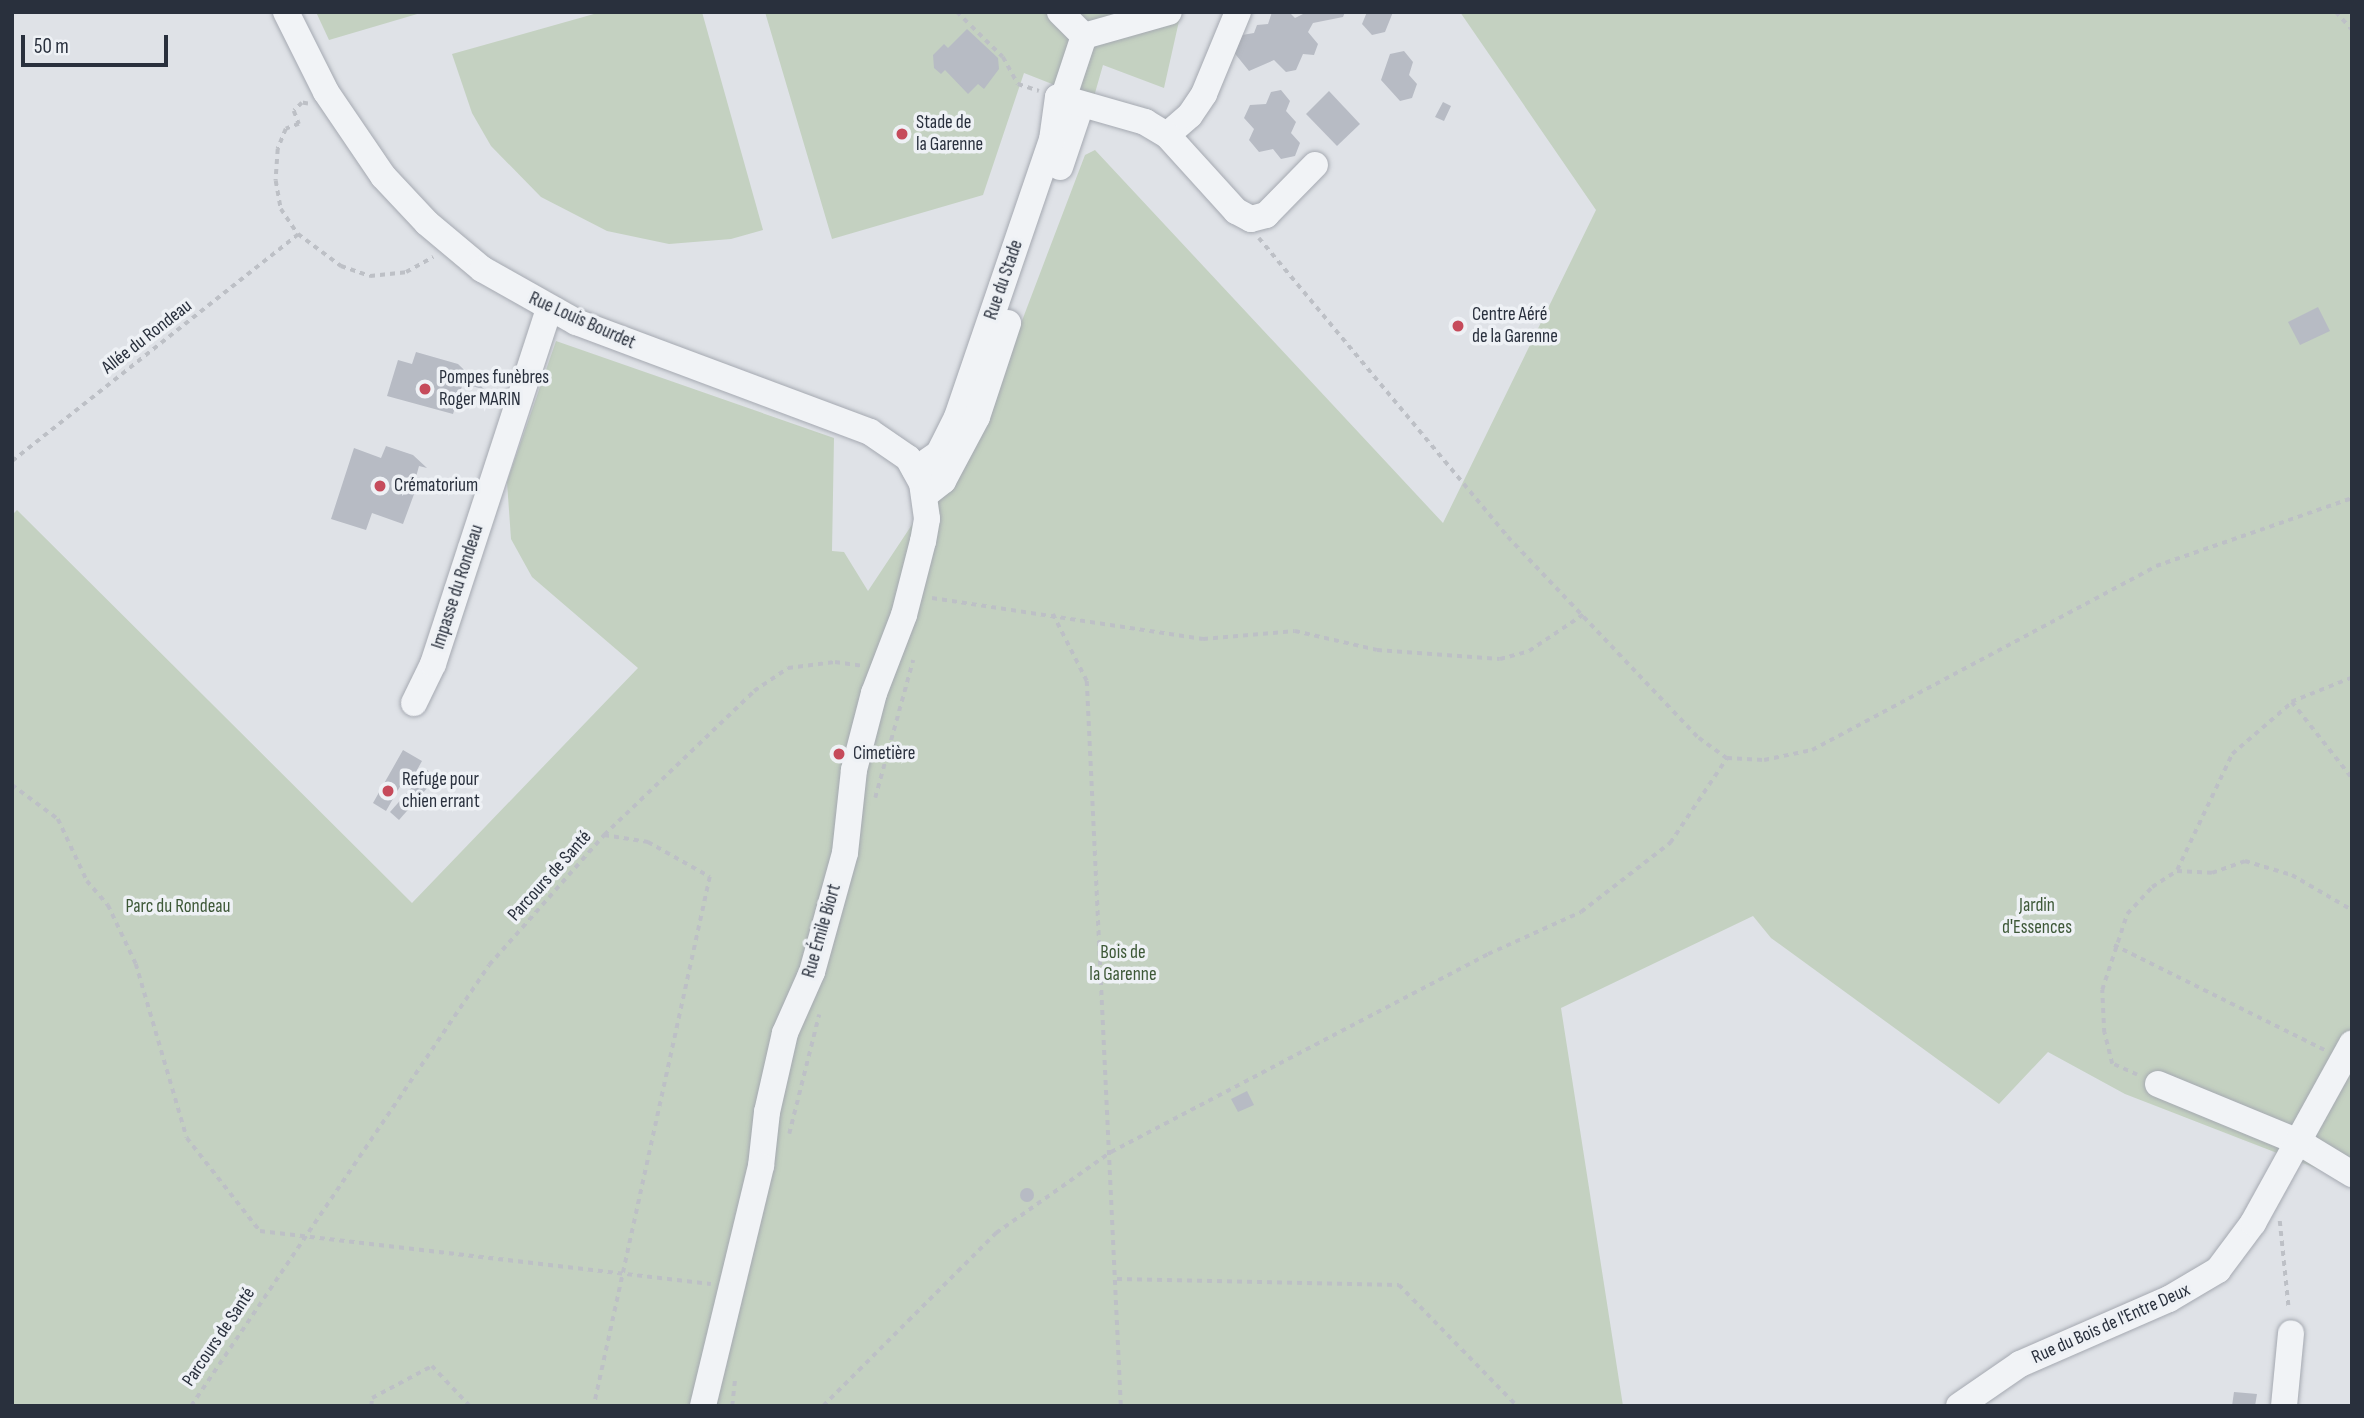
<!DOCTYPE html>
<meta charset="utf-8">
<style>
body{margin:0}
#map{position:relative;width:2364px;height:1418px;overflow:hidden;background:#dfe2e7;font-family:"Sofia Sans Condensed",sans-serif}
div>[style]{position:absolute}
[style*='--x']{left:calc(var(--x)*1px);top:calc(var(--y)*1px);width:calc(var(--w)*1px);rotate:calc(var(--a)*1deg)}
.green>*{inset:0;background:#c4d1c1}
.building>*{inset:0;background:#b7bbc4}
.round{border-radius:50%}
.path>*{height:3.5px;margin-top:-1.75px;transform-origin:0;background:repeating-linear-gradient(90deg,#bdc0c6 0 5px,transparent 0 10px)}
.roads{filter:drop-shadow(0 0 2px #a5a9b1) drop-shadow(0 0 2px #a5a9b1)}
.minor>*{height:26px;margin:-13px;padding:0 13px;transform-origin:13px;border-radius:13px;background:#f1f3f6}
.dots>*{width:19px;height:19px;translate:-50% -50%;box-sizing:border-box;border:4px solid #eef1f5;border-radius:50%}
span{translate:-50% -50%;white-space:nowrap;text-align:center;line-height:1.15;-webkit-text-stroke:7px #eef1f5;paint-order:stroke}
.poi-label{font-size:19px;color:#29303d}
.left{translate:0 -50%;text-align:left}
.street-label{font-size:19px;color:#29303d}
.park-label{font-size:19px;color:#3d5837}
.frame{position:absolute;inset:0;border:14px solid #29303d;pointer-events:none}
.scale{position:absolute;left:21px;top:35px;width:147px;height:32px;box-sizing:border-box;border:4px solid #29303d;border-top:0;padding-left:9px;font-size:21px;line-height:24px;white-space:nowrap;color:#29303d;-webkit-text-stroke:5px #eef1f5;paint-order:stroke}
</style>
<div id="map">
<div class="green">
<i style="clip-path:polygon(316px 12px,424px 12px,329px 40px)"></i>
<i style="clip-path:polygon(601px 12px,702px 12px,763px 230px,731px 239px,669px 244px,607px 231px,541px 197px,491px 146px,472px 113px,452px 54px)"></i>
<i style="clip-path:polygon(765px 12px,1181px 12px,1164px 88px,1103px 65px,1093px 100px,1024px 73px,983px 195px,832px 239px)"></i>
<i style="clip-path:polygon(1460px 12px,2352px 12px,2352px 1182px,2125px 1094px,2048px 1052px,1999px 1104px,1771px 938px,1753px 916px,1561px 1008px,1623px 1406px,12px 1406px,12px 515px,17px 510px,412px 903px,638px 668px,532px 577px,511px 539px,507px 482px,556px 341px,834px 438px,832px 551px,844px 552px,868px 591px,988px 410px,1085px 155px,1095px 150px,1443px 523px,1596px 210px)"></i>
</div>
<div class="building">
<i style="clip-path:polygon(1272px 12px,1289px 12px,1295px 18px,1307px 12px,1345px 12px,1343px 17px,1313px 23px,1308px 32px,1318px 44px,1314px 55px,1303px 54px,1296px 70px,1286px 72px,1274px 60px,1249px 71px,1232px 50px,1236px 36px,1254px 33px,1257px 25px,1268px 24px)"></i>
<i style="clip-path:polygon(1367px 12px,1393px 12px,1385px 32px,1372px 35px,1362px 24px)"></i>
<i style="clip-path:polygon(967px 29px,998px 58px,999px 69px,984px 89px,978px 84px,968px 94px,945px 70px,941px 74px,934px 68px,933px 55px,944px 44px,948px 48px)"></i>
<i style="clip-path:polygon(1404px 51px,1413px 62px,1409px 75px,1417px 84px,1412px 98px,1400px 101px,1381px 80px,1390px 54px)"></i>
<i style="clip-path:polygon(1281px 90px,1290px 101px,1286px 111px,1296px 122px,1291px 133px,1300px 143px,1295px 156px,1281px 159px,1273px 149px,1259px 152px,1249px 140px,1254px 129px,1244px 118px,1250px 105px,1266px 104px,1271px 92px)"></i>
<i style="clip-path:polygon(1329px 91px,1360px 124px,1337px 146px,1306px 114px)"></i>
<i style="clip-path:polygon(1443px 102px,1451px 106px,1444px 121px,1435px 117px)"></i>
<i style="clip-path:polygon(2318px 307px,2330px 331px,2300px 345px,2288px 322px)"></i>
<i style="clip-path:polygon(416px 352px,458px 364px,485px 390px,463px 383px,453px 414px,387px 396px,398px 360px,412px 364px)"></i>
<i style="clip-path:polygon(386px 446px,413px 455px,427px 468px,419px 466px,416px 477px,420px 478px,403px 524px,372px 513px,366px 530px,331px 519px,354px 448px,381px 458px)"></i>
<i style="clip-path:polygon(403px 750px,422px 761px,412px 779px,406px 776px,386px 811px,373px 803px)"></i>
<i style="clip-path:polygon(427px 770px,436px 778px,399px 820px,390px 812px)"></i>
<i style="clip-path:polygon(1247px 1091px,1254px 1105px,1238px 1112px,1231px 1099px)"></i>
<i class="round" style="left:1020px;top:1188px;width:14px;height:14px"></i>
<i style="clip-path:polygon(2234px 1392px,2257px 1394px,2255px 1406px,2232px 1406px)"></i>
</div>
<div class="path">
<i style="--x:957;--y:12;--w:64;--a:44.4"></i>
<i style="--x:1003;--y:57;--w:31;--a:61"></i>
<i style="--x:1018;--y:84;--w:22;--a:18"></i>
<i style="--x:2336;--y:12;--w:24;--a:48"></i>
<i style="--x:308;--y:104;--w:6;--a:-171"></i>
<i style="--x:302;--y:103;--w:11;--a:135"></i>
<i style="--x:294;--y:111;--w:14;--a:69"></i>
<i style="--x:299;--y:124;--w:14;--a:159"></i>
<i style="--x:286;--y:129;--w:22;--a:112"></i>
<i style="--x:278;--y:149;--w:32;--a:94"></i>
<i style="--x:276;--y:181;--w:28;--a:80"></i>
<i style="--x:281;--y:209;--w:30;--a:56"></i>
<i style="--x:298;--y:234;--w:54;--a:36.7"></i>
<i style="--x:341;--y:266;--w:31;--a:19"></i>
<i style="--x:370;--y:276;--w:36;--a:-6"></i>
<i style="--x:406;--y:272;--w:31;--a:-29"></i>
<i style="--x:1259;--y:238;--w:389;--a:50.2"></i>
<i style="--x:1508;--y:537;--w:277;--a:46.5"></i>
<i style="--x:1699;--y:738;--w:34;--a:36"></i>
<i style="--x:1727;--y:758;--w:37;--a:3"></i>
<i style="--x:1764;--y:760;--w:49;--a:-11.8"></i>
<i style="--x:1812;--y:750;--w:390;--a:-28.1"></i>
<i style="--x:2156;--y:566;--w:207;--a:-19.1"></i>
<i style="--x:12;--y:461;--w:365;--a:-38.4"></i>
<i style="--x:932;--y:598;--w:274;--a:8.6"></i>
<i style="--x:1203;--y:639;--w:92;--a:-5"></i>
<i style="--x:1295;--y:631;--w:84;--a:13"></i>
<i style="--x:1377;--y:650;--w:123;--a:4.2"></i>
<i style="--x:1500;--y:659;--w:30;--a:-15"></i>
<i style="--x:1529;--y:651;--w:66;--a:-33.9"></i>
<i style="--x:1053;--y:614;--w:75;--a:63.1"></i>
<i style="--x:1087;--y:681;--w:726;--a:87.31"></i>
<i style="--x:2352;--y:678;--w:65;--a:158.2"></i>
<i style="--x:2292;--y:702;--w:97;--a:51.7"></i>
<i style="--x:12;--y:785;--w:57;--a:36.5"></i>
<i style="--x:58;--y:819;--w:68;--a:64.9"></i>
<i style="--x:87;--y:881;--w:32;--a:49"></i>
<i style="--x:108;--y:905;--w:65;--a:64.6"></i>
<i style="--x:136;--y:964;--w:181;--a:73.7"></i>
<i style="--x:187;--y:1138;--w:118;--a:51.9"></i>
<i style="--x:260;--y:1231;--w:454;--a:6.7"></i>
<i style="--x:875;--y:798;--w:143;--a:-74.6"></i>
<i style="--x:604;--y:835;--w:208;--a:-43.8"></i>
<i style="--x:754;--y:691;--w:41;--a:-34.1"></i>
<i style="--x:788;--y:668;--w:47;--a:-7.3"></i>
<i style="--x:835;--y:662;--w:27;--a:8"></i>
<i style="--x:2177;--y:870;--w:128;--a:-64.6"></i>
<i style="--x:2232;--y:754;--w:79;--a:-40.9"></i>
<i style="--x:2114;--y:945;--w:236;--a:26.5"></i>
<i style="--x:2137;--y:1075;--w:27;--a:-156"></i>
<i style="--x:2112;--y:1064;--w:32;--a:-104"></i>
<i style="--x:2104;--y:1033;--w:43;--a:-92.7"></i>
<i style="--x:2102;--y:990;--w:80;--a:-71.8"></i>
<i style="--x:2127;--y:914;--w:37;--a:-47"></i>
<i style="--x:2152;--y:887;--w:30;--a:-33"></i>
<i style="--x:2177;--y:871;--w:35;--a:3"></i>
<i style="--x:2212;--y:873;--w:35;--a:-20"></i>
<i style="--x:2245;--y:861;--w:49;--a:16.6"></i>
<i style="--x:2292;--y:875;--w:69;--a:30.3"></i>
<i style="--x:789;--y:1134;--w:123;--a:-75.9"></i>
<i style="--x:2280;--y:1221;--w:89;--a:84.2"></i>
<i style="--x:1117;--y:1279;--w:282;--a:1.2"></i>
<i style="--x:1399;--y:1285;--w:169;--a:45.7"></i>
<i style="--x:191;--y:1406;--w:532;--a:-55.95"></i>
<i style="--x:489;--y:965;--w:174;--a:-48.5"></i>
<i style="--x:604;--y:835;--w:45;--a:9"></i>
<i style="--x:648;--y:842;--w:71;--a:29.4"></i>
<i style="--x:710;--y:877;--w:542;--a:102.37"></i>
<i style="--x:371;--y:1406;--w:8;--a:-83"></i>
<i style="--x:372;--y:1398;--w:68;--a:-28.1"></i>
<i style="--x:432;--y:1366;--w:55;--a:46.5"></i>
<i style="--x:732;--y:1406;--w:29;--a:-84"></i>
<i style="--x:823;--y:1406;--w:245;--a:-45"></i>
<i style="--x:996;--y:1233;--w:141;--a:-35.2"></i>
<i style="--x:1111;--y:1152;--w:426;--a:-27.7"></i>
<i style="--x:1488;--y:954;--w:102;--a:-24.3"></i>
<i style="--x:1581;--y:912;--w:113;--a:-37.8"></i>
<i style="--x:1670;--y:843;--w:102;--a:-56.2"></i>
</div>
<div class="roads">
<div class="minor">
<i style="--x:286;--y:12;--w:89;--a:63.4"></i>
<i style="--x:326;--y:92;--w:102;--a:55.8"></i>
<i style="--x:383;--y:176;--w:64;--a:46.9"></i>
<i style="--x:427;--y:223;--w:72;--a:39.9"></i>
<i style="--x:482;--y:269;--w:108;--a:29.4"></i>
<i style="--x:576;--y:322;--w:314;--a:20.5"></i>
<i style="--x:870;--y:432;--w:46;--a:34.4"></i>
<i style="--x:908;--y:458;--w:29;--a:61"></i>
<i style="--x:922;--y:483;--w:36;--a:82"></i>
<i style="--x:927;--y:519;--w:22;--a:100"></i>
<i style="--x:923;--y:541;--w:76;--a:104.4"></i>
<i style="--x:904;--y:615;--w:84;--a:111"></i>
<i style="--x:874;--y:693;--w:80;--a:104.6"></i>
<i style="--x:854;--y:770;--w:83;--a:96.2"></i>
<i style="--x:845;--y:853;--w:123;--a:105.5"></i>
<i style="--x:812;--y:972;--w:67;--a:113.9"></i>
<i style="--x:785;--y:1033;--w:81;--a:102.8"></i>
<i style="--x:767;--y:1112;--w:54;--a:96.3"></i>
<i style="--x:761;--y:1166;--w:247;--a:103.6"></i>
<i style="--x:1060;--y:12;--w:34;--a:45"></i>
<i style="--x:1063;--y:99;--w:66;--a:-71.6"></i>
<i style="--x:1084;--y:36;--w:88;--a:-15.8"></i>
<i style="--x:1167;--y:135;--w:30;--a:-41"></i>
<i style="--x:1190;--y:115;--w:25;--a:-56"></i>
<i style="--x:1204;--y:94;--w:89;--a:-67.5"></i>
<i style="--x:1060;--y:167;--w:65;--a:-71.3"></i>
<i style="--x:915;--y:470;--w:29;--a:-35"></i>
<i style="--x:939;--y:453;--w:40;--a:-63.4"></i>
<i style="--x:957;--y:417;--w:293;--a:-71.1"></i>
<i style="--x:1052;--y:140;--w:43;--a:-82.1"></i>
<i style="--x:1058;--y:97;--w:91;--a:16"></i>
<i style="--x:1145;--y:122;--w:26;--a:31"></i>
<i style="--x:1167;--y:135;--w:103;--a:47.8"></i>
<i style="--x:1236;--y:211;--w:17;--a:28"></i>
<i style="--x:1251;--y:219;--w:16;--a:-15"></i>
<i style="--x:1266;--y:215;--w:70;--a:-45.6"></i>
<i style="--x:925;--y:495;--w:23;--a:-38"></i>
<i style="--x:943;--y:481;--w:72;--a:-62"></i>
<i style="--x:977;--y:417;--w:99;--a:-71.7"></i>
<i style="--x:414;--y:703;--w:43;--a:-64"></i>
<i style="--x:433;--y:664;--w:373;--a:-71.9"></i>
<i style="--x:2158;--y:1084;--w:152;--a:22.4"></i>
<i style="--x:2299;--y:1142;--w:62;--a:31.1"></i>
<i style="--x:1959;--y:1406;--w:74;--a:-34.5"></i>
<i style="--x:2020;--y:1364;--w:163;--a:-23.6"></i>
<i style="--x:2169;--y:1299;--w:57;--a:-30.6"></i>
<i style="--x:2218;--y:1270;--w:59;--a:-53.3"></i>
<i style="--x:2253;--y:1223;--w:205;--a:-61.1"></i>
<i style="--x:2284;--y:1406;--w:73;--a:-84.5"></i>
</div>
</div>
<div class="dots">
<i style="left:902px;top:134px;background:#c64b5b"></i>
<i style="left:1458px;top:326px;background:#c64b5b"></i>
<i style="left:425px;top:389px;background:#c64b5b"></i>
<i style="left:380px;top:486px;background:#c64b5b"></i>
<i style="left:839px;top:754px;background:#c64b5b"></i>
<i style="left:388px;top:791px;background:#c64b5b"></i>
</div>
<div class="poi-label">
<span class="left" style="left:916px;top:134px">Stade de<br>la Garenne</span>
<span class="left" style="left:1472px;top:326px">Centre Aéré<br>de la Garenne</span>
<span class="left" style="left:439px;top:389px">Pompes funèbres<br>Roger MARIN</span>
<span class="left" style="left:394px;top:486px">Crématorium</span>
<span class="left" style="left:853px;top:754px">Cimetière</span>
<span class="left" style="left:402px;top:791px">Refuge pour<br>chien errant</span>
</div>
<div class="street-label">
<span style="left:1004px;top:280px;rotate:-71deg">Rue du Stade</span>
<span style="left:582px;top:321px;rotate:24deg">Rue Louis Bourdet</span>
<span style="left:147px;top:337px;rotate:-38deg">Allée du Rondeau</span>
<span style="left:458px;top:587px;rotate:-72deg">Impasse du Rondeau</span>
<span style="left:550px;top:876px;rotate:-48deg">Parcours de Santé</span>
<span style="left:822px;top:931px;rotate:-74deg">Rue Émile Biort</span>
<span style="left:2111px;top:1324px;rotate:-24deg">Rue du Bois de l'Entre Deux</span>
<span style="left:219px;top:1337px;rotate:-56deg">Parcours de Santé</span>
</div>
<div class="park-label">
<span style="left:2037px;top:917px">Jardin<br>d'Essences</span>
<span style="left:178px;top:907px">Parc du Rondeau</span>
<span style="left:1123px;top:964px">Bois de<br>la Garenne</span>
</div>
<div class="frame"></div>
<div class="scale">50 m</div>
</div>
